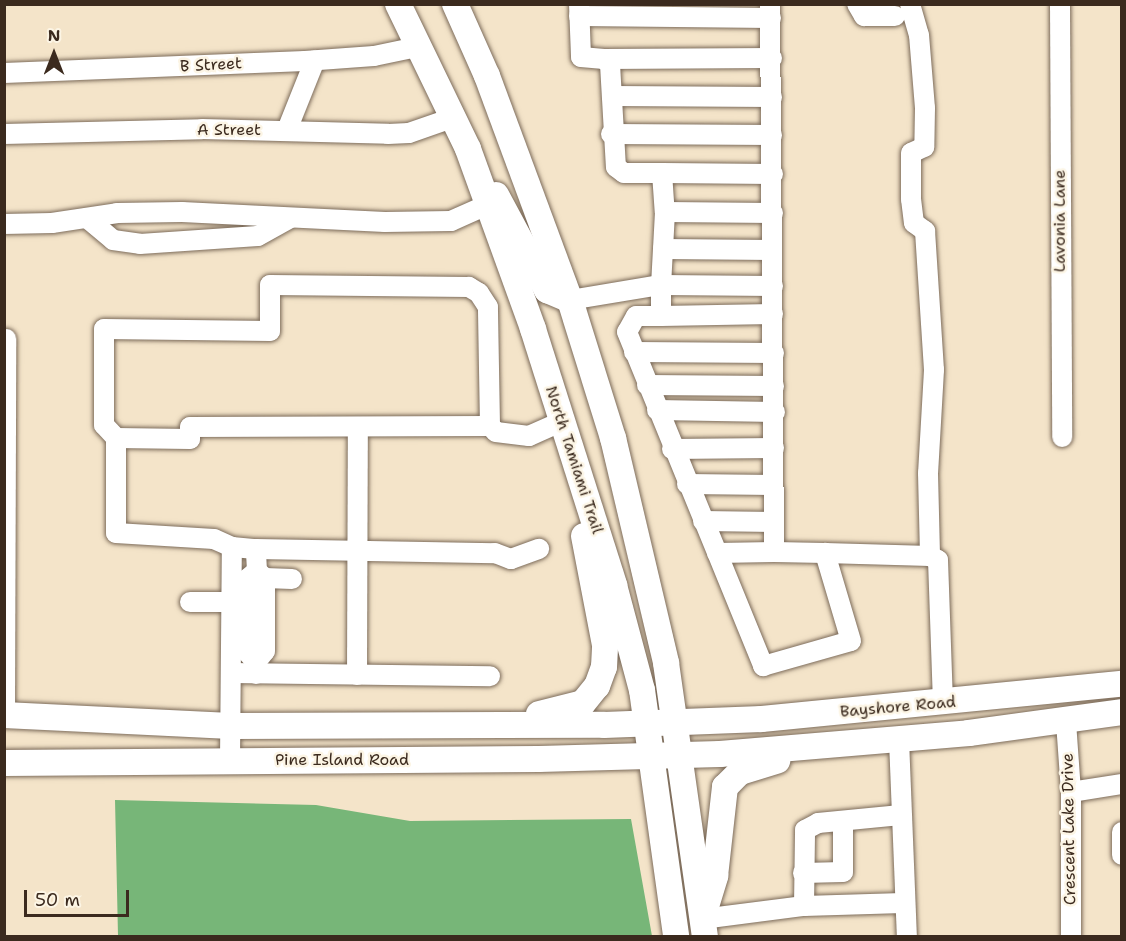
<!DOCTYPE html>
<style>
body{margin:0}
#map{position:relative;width:1126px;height:941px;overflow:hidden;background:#f4e4c9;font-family:"Shantell Sans",sans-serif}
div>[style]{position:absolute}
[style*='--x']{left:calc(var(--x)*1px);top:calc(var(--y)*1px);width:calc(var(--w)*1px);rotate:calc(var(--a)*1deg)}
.forest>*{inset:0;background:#77b678}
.roads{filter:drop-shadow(0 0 2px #7c6b5a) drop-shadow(0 0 2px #7c6b5a)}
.minor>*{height:20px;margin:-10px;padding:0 10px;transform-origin:10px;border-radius:10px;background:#fff}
.major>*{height:26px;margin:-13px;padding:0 13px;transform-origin:13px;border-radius:13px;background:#fff}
span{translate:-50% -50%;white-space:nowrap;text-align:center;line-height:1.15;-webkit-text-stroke:5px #fcf5e5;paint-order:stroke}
.street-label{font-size:16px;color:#3b2a1e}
.frame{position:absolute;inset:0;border:6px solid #3b2a1e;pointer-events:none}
.north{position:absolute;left:24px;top:24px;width:60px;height:60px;-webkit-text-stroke:4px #fcf5e5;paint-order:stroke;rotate:0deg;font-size:16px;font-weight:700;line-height:24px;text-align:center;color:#3b2a1e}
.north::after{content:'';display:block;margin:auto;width:21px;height:27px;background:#3b2a1e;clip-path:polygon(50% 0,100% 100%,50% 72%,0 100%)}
.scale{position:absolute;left:24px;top:890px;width:105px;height:27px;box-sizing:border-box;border:3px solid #3b2a1e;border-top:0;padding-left:8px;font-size:18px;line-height:21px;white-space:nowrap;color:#3b2a1e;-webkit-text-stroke:4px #fcf5e5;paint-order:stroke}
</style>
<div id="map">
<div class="forest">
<i style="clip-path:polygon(115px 800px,316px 805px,410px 821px,631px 819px,652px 936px,118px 936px)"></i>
</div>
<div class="roads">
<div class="minor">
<i style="--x:579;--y:4;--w:53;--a:87.8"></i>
<i style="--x:581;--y:57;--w:23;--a:5"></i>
<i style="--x:604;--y:59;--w:8;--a:40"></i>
<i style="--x:610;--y:64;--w:103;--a:86.7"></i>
<i style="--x:616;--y:167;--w:10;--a:37"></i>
<i style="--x:624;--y:173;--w:38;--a:0"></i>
<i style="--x:662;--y:173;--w:39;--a:86"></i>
<i style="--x:665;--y:212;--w:73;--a:93.1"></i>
<i style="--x:661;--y:285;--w:112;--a:0.5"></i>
<i style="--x:857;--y:4;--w:14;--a:60"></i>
<i style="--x:864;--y:16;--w:31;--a:0"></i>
<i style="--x:910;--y:4;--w:32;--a:74"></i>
<i style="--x:919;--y:35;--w:73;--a:85.3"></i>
<i style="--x:925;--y:108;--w:39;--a:91"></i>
<i style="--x:924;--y:147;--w:14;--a:155"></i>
<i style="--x:911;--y:153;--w:46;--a:90"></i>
<i style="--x:911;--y:199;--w:24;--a:83"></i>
<i style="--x:914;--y:223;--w:14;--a:36"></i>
<i style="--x:925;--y:231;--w:139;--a:86.3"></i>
<i style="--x:934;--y:370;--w:103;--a:93.3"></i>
<i style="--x:928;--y:473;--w:83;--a:88.6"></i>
<i style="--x:1060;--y:4;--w:433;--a:89.7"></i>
<i style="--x:579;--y:16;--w:192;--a:0.6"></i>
<i style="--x:604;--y:59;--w:168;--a:-0.3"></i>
<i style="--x:4;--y:73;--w:301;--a:-2.3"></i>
<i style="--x:305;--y:61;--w:69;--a:-4.1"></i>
<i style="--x:374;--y:56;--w:44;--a:-11.8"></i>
<i style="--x:612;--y:96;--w:160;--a:0.4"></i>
<i style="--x:287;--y:130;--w:75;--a:-68.2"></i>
<i style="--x:4;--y:134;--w:198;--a:-1.4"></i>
<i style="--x:202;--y:129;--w:186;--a:1.5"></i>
<i style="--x:388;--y:134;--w:21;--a:-3"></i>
<i style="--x:409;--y:133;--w:46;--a:-19.2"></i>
<i style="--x:611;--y:134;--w:161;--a:0.4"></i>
<i style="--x:662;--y:173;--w:111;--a:0.5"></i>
<i style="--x:665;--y:212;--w:108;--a:0.5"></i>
<i style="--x:87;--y:218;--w:34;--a:40"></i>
<i style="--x:113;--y:240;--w:27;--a:8"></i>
<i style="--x:140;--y:244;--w:118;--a:-3.9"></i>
<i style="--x:258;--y:236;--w:37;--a:-29"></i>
<i style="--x:4;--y:224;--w:48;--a:-1.2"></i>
<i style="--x:52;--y:223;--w:66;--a:-8.7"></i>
<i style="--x:117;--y:213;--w:65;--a:-0.9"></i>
<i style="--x:182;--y:212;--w:203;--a:2.8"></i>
<i style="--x:385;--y:222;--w:66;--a:-0.9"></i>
<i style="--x:451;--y:221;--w:39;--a:-24"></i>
<i style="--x:663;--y:249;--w:109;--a:0.5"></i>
<i style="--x:570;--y:300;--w:92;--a:-9.4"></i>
<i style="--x:661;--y:285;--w:31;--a:90"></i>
<i style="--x:661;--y:316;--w:25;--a:180"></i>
<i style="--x:636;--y:316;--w:18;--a:119"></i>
<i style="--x:627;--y:332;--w:361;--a:67.8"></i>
<i style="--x:763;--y:666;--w:91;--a:-15.9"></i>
<i style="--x:851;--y:641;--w:92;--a:-106.5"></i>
<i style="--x:825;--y:553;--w:105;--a:1.6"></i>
<i style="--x:930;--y:556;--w:9;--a:27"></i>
<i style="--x:938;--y:560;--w:143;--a:88"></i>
<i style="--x:661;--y:316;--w:112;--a:-1"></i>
<i style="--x:634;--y:352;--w:140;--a:0.4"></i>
<i style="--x:647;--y:385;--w:127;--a:0.5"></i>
<i style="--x:657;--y:410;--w:118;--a:1"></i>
<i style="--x:490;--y:426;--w:119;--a:-91"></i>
<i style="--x:488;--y:307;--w:17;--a:-123"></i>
<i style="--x:479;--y:293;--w:12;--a:-149"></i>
<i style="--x:469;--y:287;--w:199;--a:-179.4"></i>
<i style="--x:270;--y:285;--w:46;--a:90"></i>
<i style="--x:270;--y:331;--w:166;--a:-179.3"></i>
<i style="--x:104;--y:329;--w:96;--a:90"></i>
<i style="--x:104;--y:425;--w:18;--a:47"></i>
<i style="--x:116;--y:438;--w:95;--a:90"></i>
<i style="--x:116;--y:533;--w:98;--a:3.5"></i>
<i style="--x:214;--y:539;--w:20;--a:24"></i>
<i style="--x:232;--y:547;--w:24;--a:5"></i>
<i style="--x:256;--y:549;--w:239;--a:1"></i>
<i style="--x:495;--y:553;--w:17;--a:21"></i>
<i style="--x:511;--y:559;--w:30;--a:-20"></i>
<i style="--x:116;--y:438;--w:74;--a:0.8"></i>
<i style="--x:190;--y:439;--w:12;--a:-90"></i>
<i style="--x:190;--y:427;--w:300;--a:-0.2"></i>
<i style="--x:490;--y:426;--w:8;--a:45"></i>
<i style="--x:496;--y:432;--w:33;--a:7"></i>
<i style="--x:529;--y:436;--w:36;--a:-24"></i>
<i style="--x:672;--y:449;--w:102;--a:-0.6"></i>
<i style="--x:687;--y:484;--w:86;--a:0.7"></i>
<i style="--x:703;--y:521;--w:71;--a:0.8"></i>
<i style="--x:774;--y:552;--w:51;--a:1.1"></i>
<i style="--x:717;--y:553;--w:57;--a:-1"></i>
<i style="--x:774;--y:552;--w:548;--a:-90.42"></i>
<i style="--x:265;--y:578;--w:27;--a:2"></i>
<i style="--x:190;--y:602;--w:41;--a:0"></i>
<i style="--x:256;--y:662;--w:13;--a:-132"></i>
<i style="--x:247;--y:652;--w:73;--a:-90"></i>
<i style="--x:247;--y:579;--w:13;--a:-39"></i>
<i style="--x:231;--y:673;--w:259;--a:0.7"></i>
<i style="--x:256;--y:674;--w:12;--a:-90"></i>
<i style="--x:256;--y:662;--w:14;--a:-51"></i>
<i style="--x:265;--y:651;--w:73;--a:-90"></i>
<i style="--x:265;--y:578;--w:11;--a:-139"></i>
<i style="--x:257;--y:571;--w:22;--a:-93"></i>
<i style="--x:357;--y:675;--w:248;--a:-89.8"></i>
<i style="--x:5;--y:715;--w:376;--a:-89.8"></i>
<i style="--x:1066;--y:722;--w:70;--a:85.9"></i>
<i style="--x:1071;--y:792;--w:144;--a:90"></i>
<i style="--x:899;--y:740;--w:196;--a:87.7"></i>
<i style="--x:230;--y:760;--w:213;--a:-89.5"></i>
<i style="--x:1071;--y:792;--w:52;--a:-8.9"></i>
<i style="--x:1122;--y:832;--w:23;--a:90"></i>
<i style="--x:803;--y:873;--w:40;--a:-1.4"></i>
<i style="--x:843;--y:872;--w:51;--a:-90"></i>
<i style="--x:804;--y:906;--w:76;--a:-89.2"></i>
<i style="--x:805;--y:830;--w:15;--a:-28"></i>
<i style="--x:818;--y:823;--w:83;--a:-5.5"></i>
<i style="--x:702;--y:919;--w:103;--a:-7.3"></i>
<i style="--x:804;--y:906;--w:99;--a:-1.7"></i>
</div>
<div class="major">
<i style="--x:398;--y:4;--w:161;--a:64.2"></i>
<i style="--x:468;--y:149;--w:191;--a:70.1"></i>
<i style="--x:533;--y:329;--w:269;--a:72.4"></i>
<i style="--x:614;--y:585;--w:109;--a:75.1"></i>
<i style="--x:642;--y:690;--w:248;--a:82.1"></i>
<i style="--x:455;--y:4;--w:79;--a:66"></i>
<i style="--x:487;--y:76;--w:239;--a:69.7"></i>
<i style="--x:570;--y:300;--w:145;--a:72.7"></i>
<i style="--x:613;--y:438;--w:231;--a:76.7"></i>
<i style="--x:666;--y:663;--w:276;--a:81.9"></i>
<i style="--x:496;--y:195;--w:108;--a:61.8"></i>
<i style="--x:547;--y:290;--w:25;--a:23"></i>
<i style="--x:539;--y:714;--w:45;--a:-14"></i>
<i style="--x:583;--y:703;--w:22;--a:-51"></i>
<i style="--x:597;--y:686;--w:20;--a:-70"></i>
<i style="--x:604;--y:667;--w:22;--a:-87"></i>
<i style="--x:605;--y:645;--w:111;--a:-100.9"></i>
<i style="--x:4;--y:715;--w:227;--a:2.8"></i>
<i style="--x:231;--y:726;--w:373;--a:-0.2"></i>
<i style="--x:604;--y:725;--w:158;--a:-2.2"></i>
<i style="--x:762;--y:719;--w:362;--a:-5.6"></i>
<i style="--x:4;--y:763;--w:535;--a:-0.43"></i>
<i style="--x:539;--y:759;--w:181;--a:-1.6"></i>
<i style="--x:720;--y:754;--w:250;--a:-4.8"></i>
<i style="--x:969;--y:733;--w:154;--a:-7.8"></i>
<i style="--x:704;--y:913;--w:39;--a:-73"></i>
<i style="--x:715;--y:876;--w:90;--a:-83.6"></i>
<i style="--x:725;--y:787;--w:21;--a:-45"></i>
<i style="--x:740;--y:772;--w:39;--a:-17"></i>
</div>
</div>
<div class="street-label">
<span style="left:211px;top:65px;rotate:-3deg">B Street</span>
<span style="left:229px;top:130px">A Street</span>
<span style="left:1060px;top:221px;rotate:-90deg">Lavonia Lane</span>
<span style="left:574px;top:460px;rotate:72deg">North Tamiami Trail</span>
<span style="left:898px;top:707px;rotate:-5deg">Bayshore Road</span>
<span style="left:342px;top:760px">Pine Island Road</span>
<span style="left:1069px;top:829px;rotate:-91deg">Crescent Lake Drive</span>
</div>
<div class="frame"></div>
<div class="north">N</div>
<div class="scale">50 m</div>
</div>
